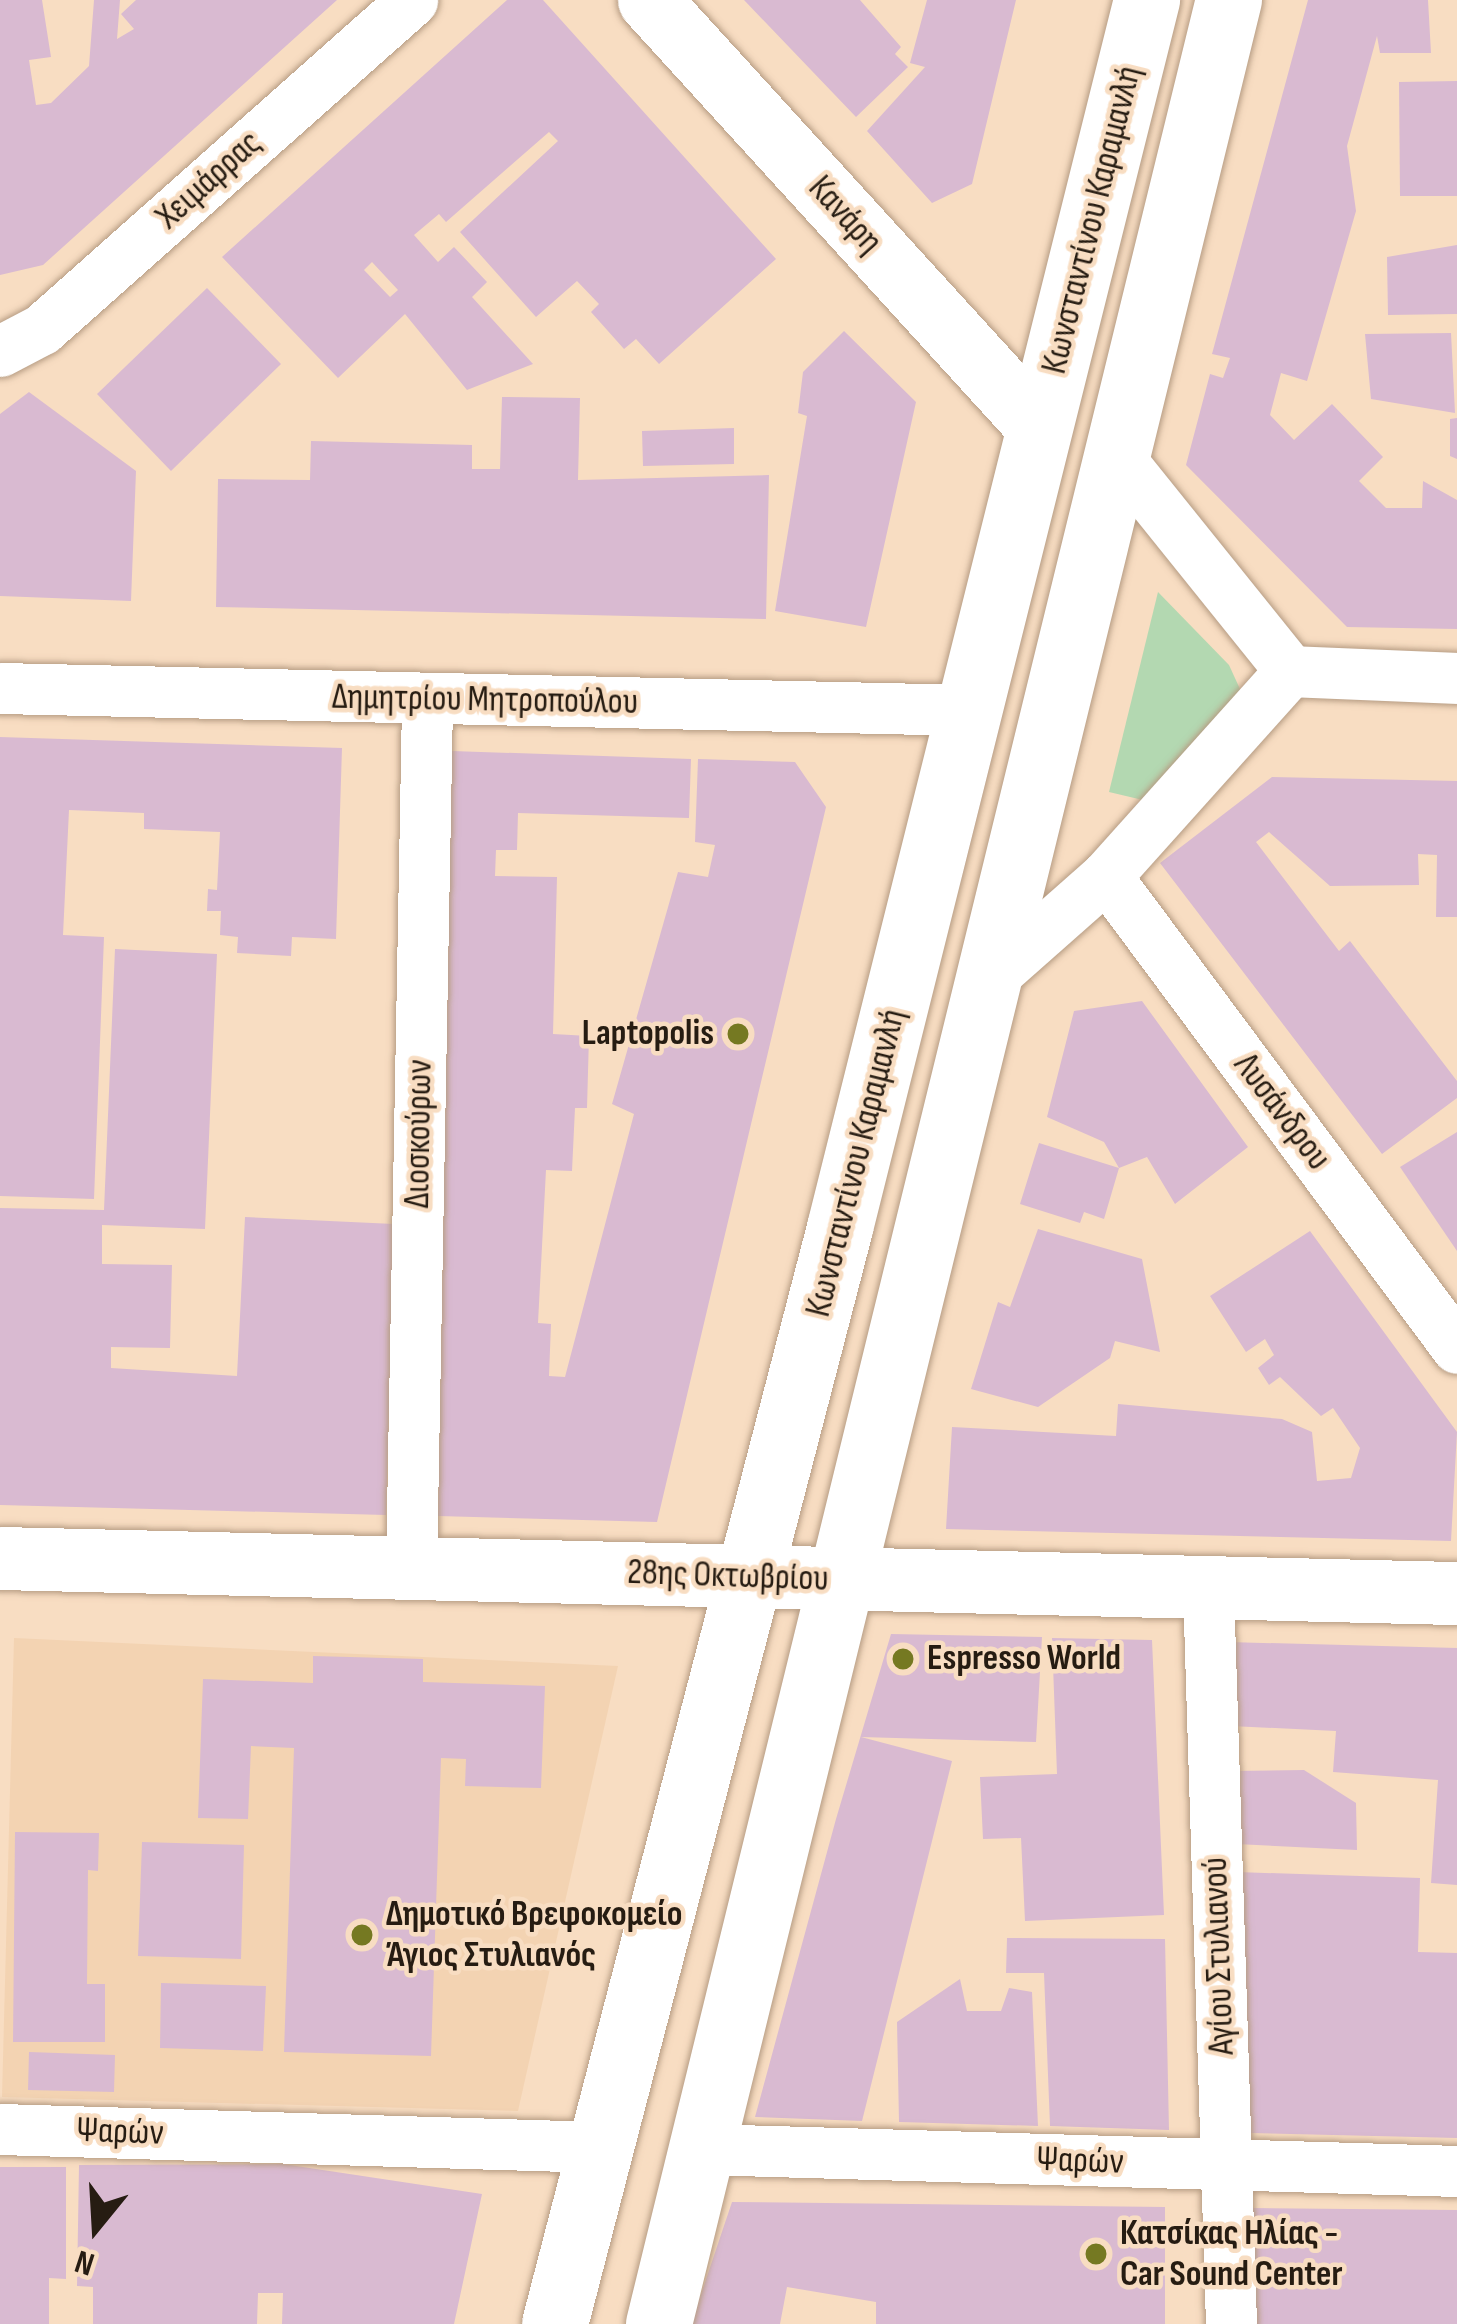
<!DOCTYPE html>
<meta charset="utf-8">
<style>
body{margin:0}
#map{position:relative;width:1457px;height:2324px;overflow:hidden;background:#f8ddc2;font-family:"Sofia Sans Condensed",sans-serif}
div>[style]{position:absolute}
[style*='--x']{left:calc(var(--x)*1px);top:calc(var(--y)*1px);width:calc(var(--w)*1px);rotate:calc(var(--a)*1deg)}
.built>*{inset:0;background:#f3d3b2}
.green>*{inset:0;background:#b3d8b1}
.building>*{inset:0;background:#d9bad1}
.roads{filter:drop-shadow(0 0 3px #b69c83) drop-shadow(0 0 3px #b69c83)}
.minor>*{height:51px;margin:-25.5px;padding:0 25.5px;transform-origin:25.5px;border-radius:25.5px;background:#fff}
.tertiary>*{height:63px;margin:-31.5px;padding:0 31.5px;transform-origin:31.5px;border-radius:31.5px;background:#fff}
.primary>*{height:66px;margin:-33px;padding:0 33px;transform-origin:33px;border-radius:33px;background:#fff}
.dots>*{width:33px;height:33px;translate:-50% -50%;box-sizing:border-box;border:6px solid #f8ddc2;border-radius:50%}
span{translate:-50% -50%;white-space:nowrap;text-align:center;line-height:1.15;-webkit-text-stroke:9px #f8ddc2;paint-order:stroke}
.street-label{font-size:36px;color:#261c12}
.poi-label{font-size:36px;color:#261c12;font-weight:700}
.right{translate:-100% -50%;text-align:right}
.left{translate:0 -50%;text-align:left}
.north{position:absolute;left:36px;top:2168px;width:120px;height:120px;-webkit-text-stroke:9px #f8ddc2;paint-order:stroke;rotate:198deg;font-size:33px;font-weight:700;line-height:48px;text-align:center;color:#261c12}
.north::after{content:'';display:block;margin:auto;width:42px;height:54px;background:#261c12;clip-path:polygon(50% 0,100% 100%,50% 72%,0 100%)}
</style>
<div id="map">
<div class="built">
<i style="clip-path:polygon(14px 1638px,618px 1666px,518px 2111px,2px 2097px)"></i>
</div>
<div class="green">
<i style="clip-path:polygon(1158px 592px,1229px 665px,1245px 700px,1147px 801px,1109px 792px)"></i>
</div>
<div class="building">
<i style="clip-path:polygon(0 0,42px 0,51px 57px,29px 60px,36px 105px,51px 103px,89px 66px,94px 0,120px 0,117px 39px,134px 29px,121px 14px,136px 0,337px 0,43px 265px,0 275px)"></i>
<i style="clip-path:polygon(evenodd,507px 0,543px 0,776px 259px,659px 364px,636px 339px,624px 349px,591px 312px,599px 304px,577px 281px,536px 317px,460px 232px,558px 141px,549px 132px,446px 222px,439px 214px,414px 235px,438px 262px,454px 247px,487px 282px,472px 297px,533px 364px,467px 390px,405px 314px,338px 378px,222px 257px,507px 0,372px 262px,398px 290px,390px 297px,364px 270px,372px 262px)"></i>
<i style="clip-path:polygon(744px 0,860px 0,901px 47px,895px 54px,908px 67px,856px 117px)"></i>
<i style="clip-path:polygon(927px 0,1016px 0,972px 184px,932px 203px,867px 131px,925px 67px,910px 63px)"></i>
<i style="clip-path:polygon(1308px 0,1428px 0,1431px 53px,1380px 53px,1377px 36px,1347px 146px,1356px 211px,1307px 381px,1281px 373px,1270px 415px,1294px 440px,1332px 404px,1383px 457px,1359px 481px,1386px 508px,1422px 508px,1423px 481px,1457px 500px,1457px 629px,1347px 627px,1186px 465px,1210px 374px,1223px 378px,1230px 358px,1212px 354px)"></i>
<i style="clip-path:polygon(1457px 81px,1457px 196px,1400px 196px,1399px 82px)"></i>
<i style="clip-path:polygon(1457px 245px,1457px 314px,1388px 315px,1387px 257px)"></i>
<i style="clip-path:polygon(207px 288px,281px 364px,171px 471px,97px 394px)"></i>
<i style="clip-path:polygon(844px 331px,916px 402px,866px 627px,775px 611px,807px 416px,798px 413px,803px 372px)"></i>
<i style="clip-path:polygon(1451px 333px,1455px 413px,1371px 399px,1365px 334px)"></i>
<i style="clip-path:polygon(29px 392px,136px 471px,131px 601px,0 596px,0 414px)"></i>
<i style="clip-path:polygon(502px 397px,580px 398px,578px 480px,769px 475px,766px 619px,216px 607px,218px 479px,310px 480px,311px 441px,472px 445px,472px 469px,500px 469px)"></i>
<i style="clip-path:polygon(1457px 418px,1457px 459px,1450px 456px,1450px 419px)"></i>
<i style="clip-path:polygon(734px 428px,734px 464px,643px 466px,642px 431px)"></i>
<i style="clip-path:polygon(0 737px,342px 748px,336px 939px,292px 937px,291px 956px,237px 953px,238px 937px,220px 935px,221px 911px,207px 911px,208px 889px,217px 890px,220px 832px,144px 829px,144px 813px,69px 810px,63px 935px,104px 937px,94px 1199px,0 1196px)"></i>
<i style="clip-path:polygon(452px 751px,691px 759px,689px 818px,518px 813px,517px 850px,496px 850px,495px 876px,557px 877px,553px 1034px,589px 1036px,587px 1108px,575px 1108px,572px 1171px,546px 1170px,538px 1323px,551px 1324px,549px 1376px,565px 1377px,634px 1114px,612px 1104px,678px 872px,708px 877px,715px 845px,695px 842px,698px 759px,795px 762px,826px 807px,657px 1522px,438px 1516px)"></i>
<i style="clip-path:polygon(1272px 777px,1457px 781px,1457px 917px,1436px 917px,1437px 855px,1418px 854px,1419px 885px,1330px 886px,1269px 832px,1256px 842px,1339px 951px,1350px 941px,1457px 1081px,1457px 1098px,1382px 1154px,1160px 863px)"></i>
<i style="clip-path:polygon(115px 949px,217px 954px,205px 1229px,102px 1225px,102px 1264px,172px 1265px,170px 1348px,111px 1347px,111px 1368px,237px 1376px,245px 1217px,394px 1224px,386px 1515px,0 1505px,0 1208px,104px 1210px)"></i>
<i style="clip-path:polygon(1142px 1001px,1248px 1147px,1175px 1204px,1147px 1157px,1119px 1168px,1104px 1142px,1047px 1117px,1074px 1011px)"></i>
<i style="clip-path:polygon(1457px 1132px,1457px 1251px,1400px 1167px)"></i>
<i style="clip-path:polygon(1039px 1143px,1119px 1168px,1104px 1219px,1084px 1212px,1080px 1223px,1020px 1204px)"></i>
<i style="clip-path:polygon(1038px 1229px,1142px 1259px,1160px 1352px,1115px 1341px,1110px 1358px,1038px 1407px,971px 1389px,998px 1302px,1010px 1307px)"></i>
<i style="clip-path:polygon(1310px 1231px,1457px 1432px,1451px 1541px,946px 1529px,952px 1427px,1116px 1436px,1118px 1404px,1282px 1419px,1312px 1432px,1317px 1481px,1351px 1478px,1360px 1448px,1333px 1408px,1321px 1416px,1280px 1377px,1269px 1385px,1258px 1368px,1274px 1355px,1265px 1339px,1246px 1352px,1210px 1296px)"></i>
<i style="clip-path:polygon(891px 1634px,1042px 1637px,1036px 1742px,861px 1737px,952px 1761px,862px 2121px,755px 2117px,836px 1819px)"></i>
<i style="clip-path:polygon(1052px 1638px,1152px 1640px,1164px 1915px,1025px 1921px,1021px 1838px,983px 1839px,980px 1777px,1057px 1774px)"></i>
<i style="clip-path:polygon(1227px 1642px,1457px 1648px,1457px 1885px,1431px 1883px,1438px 1780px,1333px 1772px,1336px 1731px,1231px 1726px)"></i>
<i style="clip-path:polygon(313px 1656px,423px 1659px,423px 1682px,545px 1686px,541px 1788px,465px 1786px,466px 1759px,441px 1758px,431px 2056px,284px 2052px,294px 1748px,251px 1746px,248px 1819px,198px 1818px,203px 1679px,313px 1683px)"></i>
<i style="clip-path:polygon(1304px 1770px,1356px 1803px,1357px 1850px,1236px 1844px,1233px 1771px)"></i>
<i style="clip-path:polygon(15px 1832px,99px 1833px,98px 1871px,88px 1870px,87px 1984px,105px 1984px,105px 2042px,13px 2042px)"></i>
<i style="clip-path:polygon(142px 1842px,244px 1845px,241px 1959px,138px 1956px)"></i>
<i style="clip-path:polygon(1237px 1872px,1420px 1878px,1418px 1952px,1457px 1953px,1457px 2138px,1249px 2133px)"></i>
<i style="clip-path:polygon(1007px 1938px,1165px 1939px,1169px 2130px,1050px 2126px,1044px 1973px,1006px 1973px)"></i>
<i style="clip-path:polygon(960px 1979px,967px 2011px,1001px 2011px,1009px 1988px,1032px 1992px,1038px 2126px,899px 2122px,897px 2022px)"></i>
<i style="clip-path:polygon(161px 1983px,266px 1986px,263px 2051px,160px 2048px)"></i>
<i style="clip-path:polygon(29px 2052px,115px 2055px,114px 2092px,28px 2090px)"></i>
<i style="clip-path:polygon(283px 2164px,482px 2194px,454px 2324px,282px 2324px,283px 2293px,258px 2293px,257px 2324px,93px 2324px,93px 2287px,77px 2286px,79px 2165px)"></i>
<i style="clip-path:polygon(0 2167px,66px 2167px,66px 2279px,49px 2278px,49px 2324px,0 2324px)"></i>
<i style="clip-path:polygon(732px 2202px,1165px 2207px,1165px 2324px,876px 2324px,876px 2302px,787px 2287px,780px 2324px,691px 2324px)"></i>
<i style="clip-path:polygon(1252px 2208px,1457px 2210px,1457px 2324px,1254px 2324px)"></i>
</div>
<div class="roads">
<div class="minor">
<i style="--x:0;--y:351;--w:47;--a:-27.6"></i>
<i style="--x:42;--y:329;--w:495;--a:-41.6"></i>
<i style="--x:1119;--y:458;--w:273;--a:51.2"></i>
<i style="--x:1290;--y:671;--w:167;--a:2.4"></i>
<i style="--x:0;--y:688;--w:970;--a:1.3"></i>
<i style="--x:1106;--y:876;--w:588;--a:53.36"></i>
<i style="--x:993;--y:976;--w:151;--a:-41.5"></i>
<i style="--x:1106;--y:876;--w:275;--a:-48.1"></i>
<i style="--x:411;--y:1568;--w:868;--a:-88.94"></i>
<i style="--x:1208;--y:1588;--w:736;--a:88.21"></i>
<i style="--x:0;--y:2129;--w:601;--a:1.72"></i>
<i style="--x:703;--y:2149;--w:754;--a:1.67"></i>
</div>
<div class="tertiary">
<i style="--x:649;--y:0;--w:580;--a:47.65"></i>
<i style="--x:0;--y:1558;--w:1457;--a:1.38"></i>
</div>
<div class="primary">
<i style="--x:555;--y:2324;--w:1132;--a:-75.42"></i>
<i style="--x:840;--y:1228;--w:1266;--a:-75.96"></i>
<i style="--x:659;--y:2324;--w:2393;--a:-76.22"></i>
</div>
</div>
<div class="dots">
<i style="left:738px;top:1034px;background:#757922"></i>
<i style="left:903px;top:1659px;background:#757922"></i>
<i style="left:362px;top:1935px;background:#757922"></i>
<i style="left:1096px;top:2254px;background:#757922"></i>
</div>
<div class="street-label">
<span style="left:209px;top:180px;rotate:-42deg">Χειμάρρας</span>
<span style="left:845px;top:215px;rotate:48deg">Κανάρη</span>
<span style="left:1092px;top:220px;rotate:-76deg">Κωνσταντίνου Καραμανλή</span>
<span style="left:485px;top:700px;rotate:1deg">Δημητρίου Μητροπούλου</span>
<span style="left:1282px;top:1112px;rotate:53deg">Λυσάνδρου</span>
<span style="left:419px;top:1134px;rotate:-89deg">Διοσκούρων</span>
<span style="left:856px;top:1163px;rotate:-76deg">Κωνσταντίνου Καραμανλή</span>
<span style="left:728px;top:1576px;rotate:2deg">28ης Οκτωβρίου</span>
<span style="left:1219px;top:1956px;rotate:-92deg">Αγίου Στυλιανού</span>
<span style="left:120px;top:2132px;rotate:2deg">Ψαρών</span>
<span style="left:1080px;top:2161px;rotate:2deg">Ψαρών</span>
</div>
<div class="poi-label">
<span class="right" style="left:714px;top:1034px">Laptopolis</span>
<span class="left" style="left:927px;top:1659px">Espresso World</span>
<span class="left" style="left:386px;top:1935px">Δημοτικό Βρεφοκομείο<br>Άγιος Στυλιανός</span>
<span class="left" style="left:1120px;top:2254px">Κατσίκας Ηλίας -<br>Car Sound Center</span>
</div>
<div class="north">N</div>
</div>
